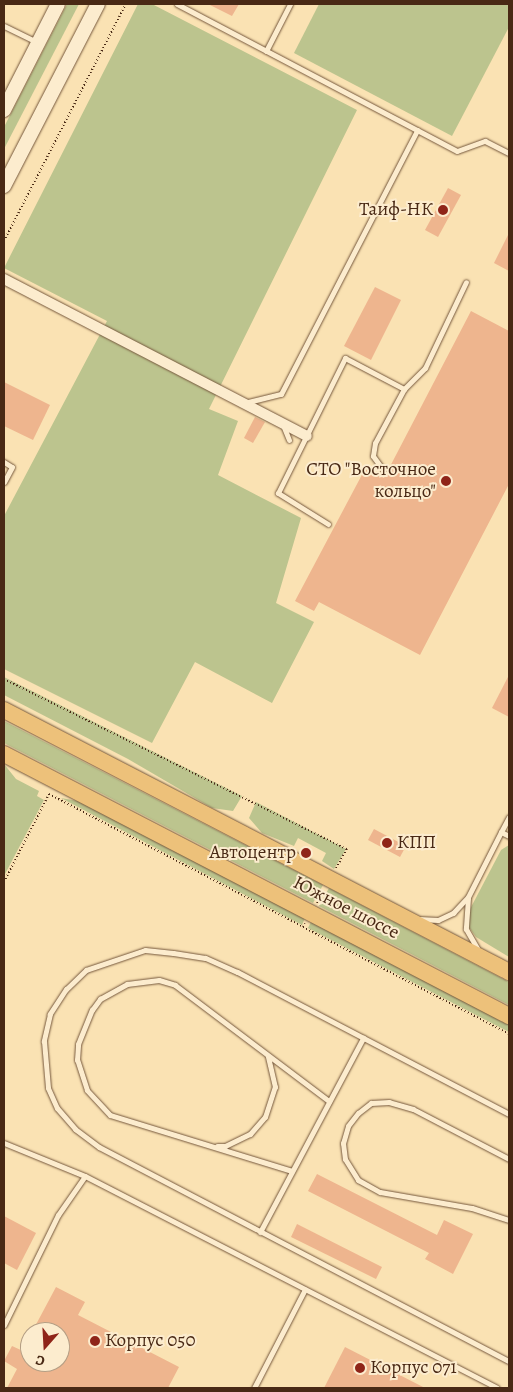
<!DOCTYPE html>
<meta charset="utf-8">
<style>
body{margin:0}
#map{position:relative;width:513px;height:1392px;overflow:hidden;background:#fae2b3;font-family:Alegreya,serif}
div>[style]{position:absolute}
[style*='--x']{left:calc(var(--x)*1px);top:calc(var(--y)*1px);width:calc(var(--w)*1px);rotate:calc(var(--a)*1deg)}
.green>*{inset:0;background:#bcc48e}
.building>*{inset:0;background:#eeb58e}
.path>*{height:2px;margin-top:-1px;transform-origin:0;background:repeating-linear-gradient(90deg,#492915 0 1px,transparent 0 3.5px)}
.roads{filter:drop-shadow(0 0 1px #75573c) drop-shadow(0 0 1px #75573c)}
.service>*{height:5px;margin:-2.5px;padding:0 2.5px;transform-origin:2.5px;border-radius:2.5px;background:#fcecce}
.minor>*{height:10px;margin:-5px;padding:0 5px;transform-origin:5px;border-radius:5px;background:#fcecce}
.secondary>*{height:14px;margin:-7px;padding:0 7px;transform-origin:7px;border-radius:7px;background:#fcecce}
.primary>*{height:16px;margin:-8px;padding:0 8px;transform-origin:8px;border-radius:8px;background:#edc17a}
.dots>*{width:14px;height:14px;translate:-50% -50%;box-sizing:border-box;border:2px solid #fcecce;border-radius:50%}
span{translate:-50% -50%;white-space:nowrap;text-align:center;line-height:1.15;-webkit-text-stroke:4px #fcecce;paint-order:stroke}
.poi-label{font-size:19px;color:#492915}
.right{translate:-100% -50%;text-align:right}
.left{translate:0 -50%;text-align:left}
.street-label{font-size:19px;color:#492915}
.frame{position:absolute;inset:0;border:5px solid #492915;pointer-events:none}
.north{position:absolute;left:20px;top:1322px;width:50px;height:50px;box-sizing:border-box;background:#fcecce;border:1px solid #b49e84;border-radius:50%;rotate:199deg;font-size:14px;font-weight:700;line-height:20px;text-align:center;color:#492915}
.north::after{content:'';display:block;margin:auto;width:18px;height:22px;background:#8f2418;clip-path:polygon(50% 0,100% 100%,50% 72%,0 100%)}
</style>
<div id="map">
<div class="green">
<i style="clip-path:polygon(67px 4px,79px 4px,4px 149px,4px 127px)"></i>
<i style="clip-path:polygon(138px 4px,152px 4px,357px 110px,209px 409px,238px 421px,218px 475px,301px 518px,276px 603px,314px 622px,272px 703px,195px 662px,152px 743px,4px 669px,4px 516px,107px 321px,4px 268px)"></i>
<i style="clip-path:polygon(319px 4px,509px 4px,509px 27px,452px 136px,294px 53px)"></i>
<i style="clip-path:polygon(4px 677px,242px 796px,233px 811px,212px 808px,128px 759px,4px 695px)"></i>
<i style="clip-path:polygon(4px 721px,323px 885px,313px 903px,4px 743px)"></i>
<i style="clip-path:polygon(4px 764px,16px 779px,39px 791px,37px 796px,44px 800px,4px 876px)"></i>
<i style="clip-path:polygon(61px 798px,78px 801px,305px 918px,302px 925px)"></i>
<i style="clip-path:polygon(256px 802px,346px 849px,334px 869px,322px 861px,326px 853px,298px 838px,294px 846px,262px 833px,249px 818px)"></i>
<i style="clip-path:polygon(509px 845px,509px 957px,476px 937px,468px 926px,469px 911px,501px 850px)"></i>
<i style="clip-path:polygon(329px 888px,509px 982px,509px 1005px,319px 906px)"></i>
<i style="clip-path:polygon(311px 922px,509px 1024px,509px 1032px,308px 928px)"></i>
</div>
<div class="building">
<i style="clip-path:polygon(208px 4px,239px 4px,232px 16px)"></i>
<i style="clip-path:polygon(448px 188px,461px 195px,438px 237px,425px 230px)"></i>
<i style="clip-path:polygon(509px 233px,509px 271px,494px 263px)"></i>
<i style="clip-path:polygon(375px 287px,401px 300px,371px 360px,344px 346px)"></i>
<i style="clip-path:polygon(471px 311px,509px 331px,509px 484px,420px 655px,319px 602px,314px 611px,295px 601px,365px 469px,384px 478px)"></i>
<i style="clip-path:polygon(4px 382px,50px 405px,33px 440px,4px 426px)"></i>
<i style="clip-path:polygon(255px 417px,265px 422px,253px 443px,244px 438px)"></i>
<i style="clip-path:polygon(509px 675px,509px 717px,492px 708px)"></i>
<i style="clip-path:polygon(374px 829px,406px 846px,400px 857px,368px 840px)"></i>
<i style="clip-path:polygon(317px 1174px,437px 1235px,444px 1220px,473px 1234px,453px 1274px,425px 1259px,429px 1253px,308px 1191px)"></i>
<i style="clip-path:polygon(4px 1216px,36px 1233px,17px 1270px,4px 1263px)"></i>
<i style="clip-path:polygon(297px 1224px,382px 1267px,376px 1279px,291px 1237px)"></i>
<i style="clip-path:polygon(56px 1287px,85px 1302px,78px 1315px,179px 1367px,168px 1388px,7px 1388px,17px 1369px,4px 1361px,12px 1346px,23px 1351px,30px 1337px,30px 1362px,60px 1362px,60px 1332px,32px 1332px)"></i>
<i style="clip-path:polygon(345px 1347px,425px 1388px,324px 1388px)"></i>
</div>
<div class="path">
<i style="--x:4;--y:241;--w:267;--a:-62.8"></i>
<i style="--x:4;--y:679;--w:383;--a:26.4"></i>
<i style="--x:347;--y:849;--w:22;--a:120"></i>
<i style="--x:4;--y:882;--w:99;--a:-62.9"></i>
<i style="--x:49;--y:794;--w:287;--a:27.6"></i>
<i style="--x:303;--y:927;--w:4;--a:-56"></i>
<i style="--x:317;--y:903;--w:13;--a:-63"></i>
<i style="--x:303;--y:927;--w:232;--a:27.4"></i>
</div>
<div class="roads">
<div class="service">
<i style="--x:177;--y:4;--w:271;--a:27.7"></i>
<i style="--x:4;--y:26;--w:37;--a:26"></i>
<i style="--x:266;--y:51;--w:53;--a:-62.9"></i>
<i style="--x:404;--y:389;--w:30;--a:-45"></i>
<i style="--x:425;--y:368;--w:95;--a:-64.5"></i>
<i style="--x:244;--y:403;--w:38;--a:-14"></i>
<i style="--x:281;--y:394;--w:297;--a:-62.7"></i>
<i style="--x:417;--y:130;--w:45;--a:27.7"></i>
<i style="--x:457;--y:151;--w:30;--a:-20"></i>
<i style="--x:485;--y:141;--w:27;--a:27"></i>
<i style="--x:283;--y:425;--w:16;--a:68"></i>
<i style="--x:4;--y:462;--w:9;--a:32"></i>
<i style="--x:12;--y:467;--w:17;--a:118"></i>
<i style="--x:328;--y:524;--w:59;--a:-148.2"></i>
<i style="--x:278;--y:493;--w:151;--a:-63.6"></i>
<i style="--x:345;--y:358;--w:67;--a:27.7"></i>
<i style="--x:404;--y:389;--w:61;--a:118.2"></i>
<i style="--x:375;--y:443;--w:13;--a:99"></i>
<i style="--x:373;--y:456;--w:17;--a:54"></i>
<i style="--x:501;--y:832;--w:17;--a:-62"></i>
<i style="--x:468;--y:898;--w:31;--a:94"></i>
<i style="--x:466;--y:929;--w:22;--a:60"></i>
<i style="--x:419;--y:919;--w:19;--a:3"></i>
<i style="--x:438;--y:920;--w:17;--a:-25"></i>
<i style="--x:453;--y:913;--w:22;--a:-47"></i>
<i style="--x:468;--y:897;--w:73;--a:-63.1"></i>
<i style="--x:501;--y:832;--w:9;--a:27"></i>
<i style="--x:509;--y:1114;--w:307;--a:-152.4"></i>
<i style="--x:237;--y:972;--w:35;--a:-156"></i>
<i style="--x:205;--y:958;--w:32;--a:-171"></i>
<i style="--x:173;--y:953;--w:28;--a:-174"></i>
<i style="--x:145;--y:950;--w:62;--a:161.3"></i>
<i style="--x:86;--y:970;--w:28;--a:136"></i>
<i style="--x:66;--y:989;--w:30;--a:123"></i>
<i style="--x:50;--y:1014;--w:28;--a:103"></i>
<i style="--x:44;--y:1041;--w:47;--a:85.1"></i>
<i style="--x:48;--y:1088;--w:22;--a:66"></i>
<i style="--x:57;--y:1108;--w:28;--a:49"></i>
<i style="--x:75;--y:1129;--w:30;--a:37"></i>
<i style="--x:99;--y:1147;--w:462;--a:27.6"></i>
<i style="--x:4;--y:1143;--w:87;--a:22.2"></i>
<i style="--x:85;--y:1176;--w:463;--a:27.2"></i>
<i style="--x:217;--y:1146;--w:8;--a:0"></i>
<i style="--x:225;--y:1146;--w:28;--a:-26"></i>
<i style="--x:250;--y:1134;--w:23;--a:-49"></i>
<i style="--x:265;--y:1117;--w:32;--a:-72"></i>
<i style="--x:275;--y:1087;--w:32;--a:-103"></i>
<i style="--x:509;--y:1159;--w:108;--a:-152.5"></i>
<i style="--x:413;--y:1109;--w:25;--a:-164"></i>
<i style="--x:389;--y:1102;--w:18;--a:177"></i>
<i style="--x:371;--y:1103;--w:16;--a:142"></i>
<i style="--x:358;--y:1113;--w:16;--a:128"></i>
<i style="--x:348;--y:1126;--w:18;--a:106"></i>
<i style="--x:343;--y:1143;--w:16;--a:83"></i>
<i style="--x:345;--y:1159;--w:25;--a:58"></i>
<i style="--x:358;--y:1180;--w:25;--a:29"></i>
<i style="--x:380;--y:1192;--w:93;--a:9.9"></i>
<i style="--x:472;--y:1208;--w:39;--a:18"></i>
<i style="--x:292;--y:1171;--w:190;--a:-162.9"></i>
<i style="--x:110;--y:1115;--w:34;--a:-133"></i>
<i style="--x:87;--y:1090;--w:32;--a:-108"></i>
<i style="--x:77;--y:1060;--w:16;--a:-86"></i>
<i style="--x:78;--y:1044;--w:37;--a:-68"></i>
<i style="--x:92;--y:1010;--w:14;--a:-54"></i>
<i style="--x:100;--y:999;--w:31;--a:-29"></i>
<i style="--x:127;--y:984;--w:32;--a:-7"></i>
<i style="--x:159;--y:980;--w:17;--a:17"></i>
<i style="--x:175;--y:985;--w:193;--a:37"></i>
<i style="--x:260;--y:1232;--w:220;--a:-62"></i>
<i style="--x:4;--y:1325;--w:123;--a:-63.9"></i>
<i style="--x:58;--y:1215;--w:47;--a:-55.3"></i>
<i style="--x:254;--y:1388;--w:111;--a:-62.7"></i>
</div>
<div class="minor">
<i style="--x:4;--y:279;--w:341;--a:27.4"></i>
</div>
<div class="secondary">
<i style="--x:4;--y:110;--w:119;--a:-63"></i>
<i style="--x:4;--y:186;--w:205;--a:-62.7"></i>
</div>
<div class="primary">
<i style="--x:4;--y:710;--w:569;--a:27.42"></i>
<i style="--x:4;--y:754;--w:569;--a:27.42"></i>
</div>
</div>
<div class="dots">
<i style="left:443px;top:210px;background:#8f2418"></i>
<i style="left:446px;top:481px;background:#8f2418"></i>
<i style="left:387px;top:843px;background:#8f2418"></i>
<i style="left:306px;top:853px;background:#8f2418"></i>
<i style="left:95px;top:1341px;background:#8f2418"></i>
<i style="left:360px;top:1368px;background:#8f2418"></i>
</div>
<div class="poi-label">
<span class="right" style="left:433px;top:210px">Таиф-НК</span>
<span class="right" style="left:436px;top:481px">СТО "Восточное<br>кольцо"</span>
<span class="left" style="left:397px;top:843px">КПП</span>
<span class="right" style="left:296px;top:853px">Автоцентр</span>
<span class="left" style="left:105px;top:1341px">Корпус 050</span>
<span class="left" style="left:370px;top:1368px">Корпус 071</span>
</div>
<div class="street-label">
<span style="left:346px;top:908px;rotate:27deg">Южное шоссе</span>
</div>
<div class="frame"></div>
<div class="north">С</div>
</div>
